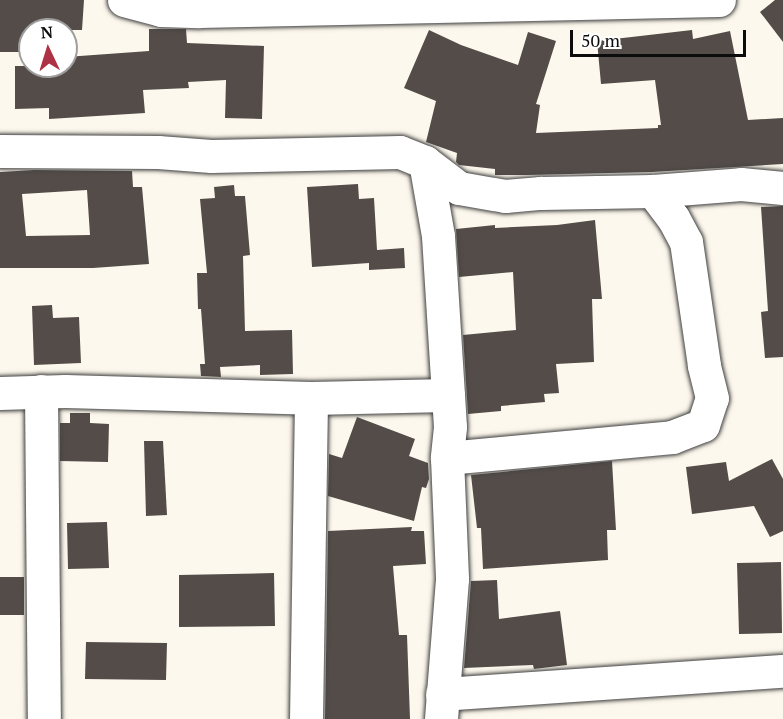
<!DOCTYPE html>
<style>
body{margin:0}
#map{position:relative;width:783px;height:719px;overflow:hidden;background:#fdf8ed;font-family:"PT Serif",serif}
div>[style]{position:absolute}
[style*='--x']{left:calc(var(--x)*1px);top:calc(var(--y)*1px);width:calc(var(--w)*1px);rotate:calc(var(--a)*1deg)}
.building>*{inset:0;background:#534c49}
.roads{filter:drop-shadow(0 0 2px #3f3f3f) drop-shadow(0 0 2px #3f3f3f)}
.minor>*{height:33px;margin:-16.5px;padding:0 16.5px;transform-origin:16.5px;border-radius:16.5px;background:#fff}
span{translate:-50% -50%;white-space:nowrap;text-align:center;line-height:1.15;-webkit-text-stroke:6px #fff;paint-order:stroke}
.north{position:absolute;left:18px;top:18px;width:60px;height:60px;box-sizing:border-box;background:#fff;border:2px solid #9e9e9e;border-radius:50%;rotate:356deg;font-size:16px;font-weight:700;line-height:24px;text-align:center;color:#0c0c0c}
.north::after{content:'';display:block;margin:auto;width:21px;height:27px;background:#ae3145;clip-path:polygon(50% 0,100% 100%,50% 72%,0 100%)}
.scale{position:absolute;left:570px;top:30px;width:176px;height:27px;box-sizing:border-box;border:3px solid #0c0c0c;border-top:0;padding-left:8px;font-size:18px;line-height:21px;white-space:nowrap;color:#0c0c0c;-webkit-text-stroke:4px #fff;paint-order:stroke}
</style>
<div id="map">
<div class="building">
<i style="clip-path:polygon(0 0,84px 0,82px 30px,30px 30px,30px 52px,0 52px)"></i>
<i style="clip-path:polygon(775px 0,783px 0,783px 42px,760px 12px)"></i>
<i style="clip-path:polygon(149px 29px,186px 29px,187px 43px,264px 46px,262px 119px,225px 118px,226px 80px,188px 82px,189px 88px,143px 90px,145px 113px,49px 119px,49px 108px,15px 109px,15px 66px,66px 66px,66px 57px,149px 51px)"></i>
<i style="clip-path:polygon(429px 30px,461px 45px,518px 65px,528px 32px,556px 41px,536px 104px,540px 105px,536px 133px,658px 128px,658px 125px,661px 125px,655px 80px,601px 84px,597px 41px,692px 30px,693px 39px,730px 31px,748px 120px,783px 118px,783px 164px,652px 172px,528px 175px,495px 175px,495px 169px,459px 165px,456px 162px,457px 153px,426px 142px,436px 101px,404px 88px)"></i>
<i style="clip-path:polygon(evenodd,34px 170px,132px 171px,133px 187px,142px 187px,149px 264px,93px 268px,0 268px,0 172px,34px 170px,87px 190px,90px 235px,26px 236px,22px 194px,87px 190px)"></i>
<i style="clip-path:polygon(358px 184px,359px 199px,374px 198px,377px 250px,404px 248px,405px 268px,369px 270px,369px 263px,312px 267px,307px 187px)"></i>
<i style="clip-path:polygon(234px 185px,235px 196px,245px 196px,250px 255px,243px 256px,245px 331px,292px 330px,293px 374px,260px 375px,260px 365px,220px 367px,221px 377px,201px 376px,200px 364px,205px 364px,201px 309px,198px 309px,197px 273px,207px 273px,200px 199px,215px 198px,214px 187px)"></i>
<i style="clip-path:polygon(783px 206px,783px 357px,765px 358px,761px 312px,768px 311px,761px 207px)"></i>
<i style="clip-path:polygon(595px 220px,602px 299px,592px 299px,594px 362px,556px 364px,559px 393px,544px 394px,545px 402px,501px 406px,501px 411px,468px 414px,463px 335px,516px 330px,513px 272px,459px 277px,456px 229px,495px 225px,495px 228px,557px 225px)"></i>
<i style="clip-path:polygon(52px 305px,53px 318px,79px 317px,81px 363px,34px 365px,32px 306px)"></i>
<i style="clip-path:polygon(70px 413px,90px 413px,90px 423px,109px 424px,108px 462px,60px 461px,60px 423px,70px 423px)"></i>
<i style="clip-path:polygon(357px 417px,415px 439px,409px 456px,428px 463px,429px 479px,426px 488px,422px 487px,414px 521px,328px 496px,329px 454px,342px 458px)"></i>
<i style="clip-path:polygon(144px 441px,163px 441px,167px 515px,146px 516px)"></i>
<i style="clip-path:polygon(772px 459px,783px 479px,783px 531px,770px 537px,754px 506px,692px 514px,686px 467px,726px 462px,729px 481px)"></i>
<i style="clip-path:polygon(612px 461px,616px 530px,607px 530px,608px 560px,483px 569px,481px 528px,477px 528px,471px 475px)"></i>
<i style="clip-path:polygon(107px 522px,109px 568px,68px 569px,67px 523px)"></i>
<i style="clip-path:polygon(412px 527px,411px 531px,424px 531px,426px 564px,393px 566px,399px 635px,407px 635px,410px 719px,325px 719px,328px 531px)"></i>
<i style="clip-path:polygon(781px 562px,782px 633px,739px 634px,737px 563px)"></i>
<i style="clip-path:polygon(274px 573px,275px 626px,179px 627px,179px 575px)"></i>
<i style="clip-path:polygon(0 577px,24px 577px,24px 615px,0 615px)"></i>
<i style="clip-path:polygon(497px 580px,499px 619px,560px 611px,567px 665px,534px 669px,533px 665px,464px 668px,471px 581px)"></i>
<i style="clip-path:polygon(86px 642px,167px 643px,166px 680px,85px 679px)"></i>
</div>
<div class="roads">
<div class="minor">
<i style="--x:124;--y:0;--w:38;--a:15"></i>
<i style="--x:161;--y:10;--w:38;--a:2"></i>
<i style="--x:199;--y:11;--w:520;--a:-1.21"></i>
<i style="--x:0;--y:151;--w:158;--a:0.4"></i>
<i style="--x:158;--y:152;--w:53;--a:4.3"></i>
<i style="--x:211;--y:156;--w:189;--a:-1.2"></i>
<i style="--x:400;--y:152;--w:27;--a:22"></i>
<i style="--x:425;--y:162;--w:43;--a:37.4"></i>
<i style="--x:459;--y:188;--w:47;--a:9.9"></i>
<i style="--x:505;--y:196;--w:36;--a:-5"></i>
<i style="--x:541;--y:193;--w:112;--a:-1"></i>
<i style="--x:653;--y:191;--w:88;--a:-4.5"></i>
<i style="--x:741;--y:184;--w:42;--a:5.4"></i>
<i style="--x:425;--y:162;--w:75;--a:80"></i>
<i style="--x:438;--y:236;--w:191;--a:86.4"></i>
<i style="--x:450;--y:427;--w:31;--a:96"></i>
<i style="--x:447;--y:458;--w:121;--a:87.6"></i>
<i style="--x:452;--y:579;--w:140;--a:94.5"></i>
<i style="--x:41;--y:391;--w:328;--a:89.5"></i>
<i style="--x:0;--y:393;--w:65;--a:-1.8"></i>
<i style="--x:65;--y:391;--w:246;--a:1.6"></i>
<i style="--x:311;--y:398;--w:137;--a:-1.3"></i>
<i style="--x:447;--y:458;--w:226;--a:-5.3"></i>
<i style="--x:672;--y:437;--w:33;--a:-21"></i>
<i style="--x:703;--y:425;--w:28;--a:-72"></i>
<i style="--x:712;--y:398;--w:34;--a:-104"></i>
<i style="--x:704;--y:365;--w:124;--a:-98.3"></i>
<i style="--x:686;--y:242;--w:27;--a:-118"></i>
<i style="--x:673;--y:218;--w:34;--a:-127"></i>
<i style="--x:442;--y:694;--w:342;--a:-3.9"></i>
<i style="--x:306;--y:719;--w:321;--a:-89.1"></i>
</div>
</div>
<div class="north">N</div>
<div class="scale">50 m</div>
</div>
